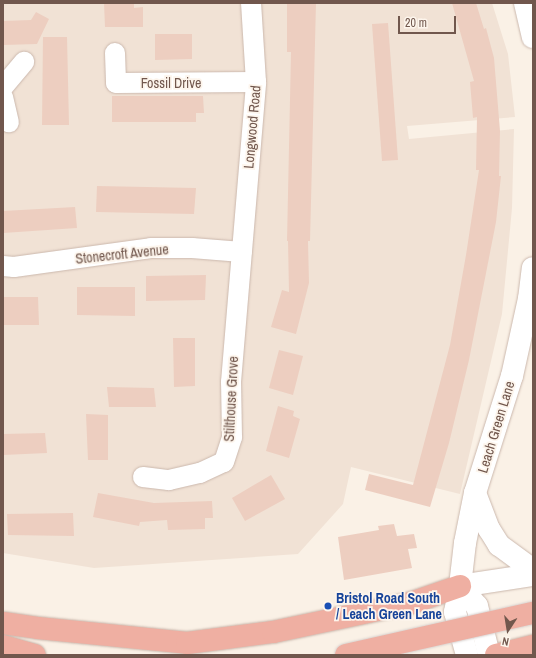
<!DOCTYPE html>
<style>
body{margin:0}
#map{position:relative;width:536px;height:658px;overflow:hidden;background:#faf1e6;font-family:"Archivo Narrow",sans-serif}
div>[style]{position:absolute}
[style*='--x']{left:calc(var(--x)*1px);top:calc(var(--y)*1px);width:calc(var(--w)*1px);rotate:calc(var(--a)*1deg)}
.residential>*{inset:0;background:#f1e2d5}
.building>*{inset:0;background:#edcec0}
.roads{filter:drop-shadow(0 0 1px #cbb8ad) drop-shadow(0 0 1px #cbb8ad)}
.street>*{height:20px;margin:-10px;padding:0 10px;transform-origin:10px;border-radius:10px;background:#fff}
.secondary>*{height:22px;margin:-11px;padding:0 11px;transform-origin:11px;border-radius:11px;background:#fff}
.highway>*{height:22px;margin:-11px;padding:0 11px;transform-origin:11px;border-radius:11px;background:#efafa2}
.bridges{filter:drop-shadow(0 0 1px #d7d0cd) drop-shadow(0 0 1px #d7d0cd)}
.highway-bridge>*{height:22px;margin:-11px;padding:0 11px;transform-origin:11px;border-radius:11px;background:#efafa2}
.dots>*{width:11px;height:11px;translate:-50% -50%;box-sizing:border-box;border:2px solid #fdf5ec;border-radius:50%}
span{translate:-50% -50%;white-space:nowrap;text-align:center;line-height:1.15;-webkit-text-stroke:3.5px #fdf5ec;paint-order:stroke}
.street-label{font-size:14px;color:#71574d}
.transit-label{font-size:14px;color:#164399;font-weight:700}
.left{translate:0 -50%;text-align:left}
.frame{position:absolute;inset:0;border:4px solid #71574d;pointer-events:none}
.north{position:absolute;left:488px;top:610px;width:40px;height:40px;-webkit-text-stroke:3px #fdf5ec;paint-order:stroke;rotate:192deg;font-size:11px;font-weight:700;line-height:16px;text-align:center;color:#71574d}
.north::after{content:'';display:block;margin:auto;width:14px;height:18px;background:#71574d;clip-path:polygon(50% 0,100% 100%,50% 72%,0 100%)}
.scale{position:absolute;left:398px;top:16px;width:58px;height:18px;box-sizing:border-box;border:2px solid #71574d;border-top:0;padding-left:5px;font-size:12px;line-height:14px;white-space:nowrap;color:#71574d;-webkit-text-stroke:3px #fdf5ec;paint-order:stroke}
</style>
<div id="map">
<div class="residential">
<i style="clip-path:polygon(3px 3px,492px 3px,508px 54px,515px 117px,407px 126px,409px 139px,514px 129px,512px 208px,502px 314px,460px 494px,351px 467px,343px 504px,298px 554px,94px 568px,3px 553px)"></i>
</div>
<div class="building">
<i style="clip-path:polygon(104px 3px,134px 3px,134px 8px,143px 7px,143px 27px,105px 27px)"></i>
<i style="clip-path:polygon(287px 3px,316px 3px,310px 241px,308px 241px,309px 283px,296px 334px,271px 327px,282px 290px,289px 292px,288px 241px,287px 241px,291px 52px,287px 52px)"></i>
<i style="clip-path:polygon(452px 3px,476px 3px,484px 29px,486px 28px,494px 58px,500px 131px,499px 176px,501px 176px,496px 222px,469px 360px,449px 443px,430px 507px,365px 490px,369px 474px,413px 485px,450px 345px,466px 255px,479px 170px,476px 170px,477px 117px,473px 118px,470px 82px,474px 81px)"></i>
<i style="clip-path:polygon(36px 12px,49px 19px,37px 44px,3px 45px,3px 21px,31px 20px)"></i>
<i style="clip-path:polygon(388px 23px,398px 160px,382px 161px,372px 24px)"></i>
<i style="clip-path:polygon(155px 34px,192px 34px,192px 59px,155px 60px)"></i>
<i style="clip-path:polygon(43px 37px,67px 37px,69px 125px,42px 125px)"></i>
<i style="clip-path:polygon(112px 96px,203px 96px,204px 113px,196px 113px,196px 122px,112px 122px)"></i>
<i style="clip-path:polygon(97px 186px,196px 188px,194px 214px,96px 212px)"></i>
<i style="clip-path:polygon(75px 207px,77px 228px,3px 233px,3px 211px)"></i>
<i style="clip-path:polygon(206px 275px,205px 300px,146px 301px,146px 276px)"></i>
<i style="clip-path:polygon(77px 287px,135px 287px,135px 316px,77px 315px)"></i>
<i style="clip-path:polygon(3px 297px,38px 297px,39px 325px,3px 325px)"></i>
<i style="clip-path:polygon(173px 338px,195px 338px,195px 386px,174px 387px)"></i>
<i style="clip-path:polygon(279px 350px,303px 356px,293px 395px,269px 388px)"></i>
<i style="clip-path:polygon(107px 387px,154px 388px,156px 407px,109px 407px)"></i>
<i style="clip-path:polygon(278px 406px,294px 411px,293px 416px,300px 419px,289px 458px,266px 451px)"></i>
<i style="clip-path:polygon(86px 414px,108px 415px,108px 460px,88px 460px)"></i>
<i style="clip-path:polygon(45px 433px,47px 453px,3px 455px,3px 434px)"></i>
<i style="clip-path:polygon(271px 475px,285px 499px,245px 521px,232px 498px)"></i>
<i style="clip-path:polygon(98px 493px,154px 503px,212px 501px,213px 518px,205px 518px,205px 529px,168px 530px,167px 520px,140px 522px,139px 526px,93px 517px)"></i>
<i style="clip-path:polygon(73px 513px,74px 536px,8px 535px,7px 514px)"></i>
<i style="clip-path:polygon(394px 524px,397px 536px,414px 534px,417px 548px,408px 549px,412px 568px,344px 580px,338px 537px,379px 530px,378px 526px)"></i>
</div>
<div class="roads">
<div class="street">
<i style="--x:115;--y:53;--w:30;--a:88"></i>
<i style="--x:116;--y:83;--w:140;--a:-0.4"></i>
<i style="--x:3;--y:87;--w:33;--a:-50"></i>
<i style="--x:3;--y:97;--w:26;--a:77"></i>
<i style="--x:3;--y:266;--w:11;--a:5"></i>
<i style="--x:14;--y:267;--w:138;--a:-7.9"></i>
<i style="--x:151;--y:248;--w:41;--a:0"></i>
<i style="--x:192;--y:248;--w:50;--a:4.6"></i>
<i style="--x:143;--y:477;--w:26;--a:7"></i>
<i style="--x:169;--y:480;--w:32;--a:-13"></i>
<i style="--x:200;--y:473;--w:26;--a:-25"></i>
<i style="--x:224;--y:462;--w:26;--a:-72"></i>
<i style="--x:232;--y:437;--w:55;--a:-91"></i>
<i style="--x:231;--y:382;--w:301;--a:-85.2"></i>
<i style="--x:256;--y:82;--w:79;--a:-93.6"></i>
</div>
<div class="secondary">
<i style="--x:525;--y:3;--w:35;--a:77"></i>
<i style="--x:475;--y:493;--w:39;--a:69"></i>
<i style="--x:489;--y:529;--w:19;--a:58"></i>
<i style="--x:499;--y:545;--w:42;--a:36.3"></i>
<i style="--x:460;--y:586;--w:26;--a:50"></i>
<i style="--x:477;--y:606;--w:50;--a:76.2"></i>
<i style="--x:460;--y:586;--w:74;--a:-8.6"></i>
<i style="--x:467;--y:655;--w:45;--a:-105.6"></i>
<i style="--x:455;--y:612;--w:26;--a:-79"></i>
<i style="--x:460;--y:586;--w:43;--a:-83.4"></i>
<i style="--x:465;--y:543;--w:51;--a:-78.7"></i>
<i style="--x:475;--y:493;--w:123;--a:-72.5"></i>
<i style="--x:512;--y:376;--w:79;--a:-77.6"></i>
<i style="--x:529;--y:299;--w:31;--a:-83"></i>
</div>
<div class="highway">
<i style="--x:3;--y:623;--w:35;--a:8"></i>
<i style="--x:38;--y:628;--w:150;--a:5.7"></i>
<i style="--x:187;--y:643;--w:87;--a:-7.3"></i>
<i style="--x:273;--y:632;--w:141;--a:-11.9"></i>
<i style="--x:411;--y:603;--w:52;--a:-19.1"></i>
<i style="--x:3;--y:646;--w:33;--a:16"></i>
<i style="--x:496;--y:655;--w:38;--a:-14"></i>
</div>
</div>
<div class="bridges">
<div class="highway-bridge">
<i style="--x:346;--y:655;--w:192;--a:-12.7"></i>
</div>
</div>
<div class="dots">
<i style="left:328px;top:606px;background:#1a4fb4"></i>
</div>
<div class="street-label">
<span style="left:171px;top:83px">Fossil Drive</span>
<span style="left:252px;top:127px;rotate:-85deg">Longwood Road</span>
<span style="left:122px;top:254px;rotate:-6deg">Stonecroft Avenue</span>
<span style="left:231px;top:399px;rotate:-87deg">Stilthouse Grove</span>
<span style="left:496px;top:427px;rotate:-73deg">Leach Green Lane</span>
</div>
<div class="transit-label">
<span class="left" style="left:336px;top:606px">Bristol Road South<br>/ Leach Green Lane</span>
</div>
<div class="frame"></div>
<div class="north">N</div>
<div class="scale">20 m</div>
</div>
